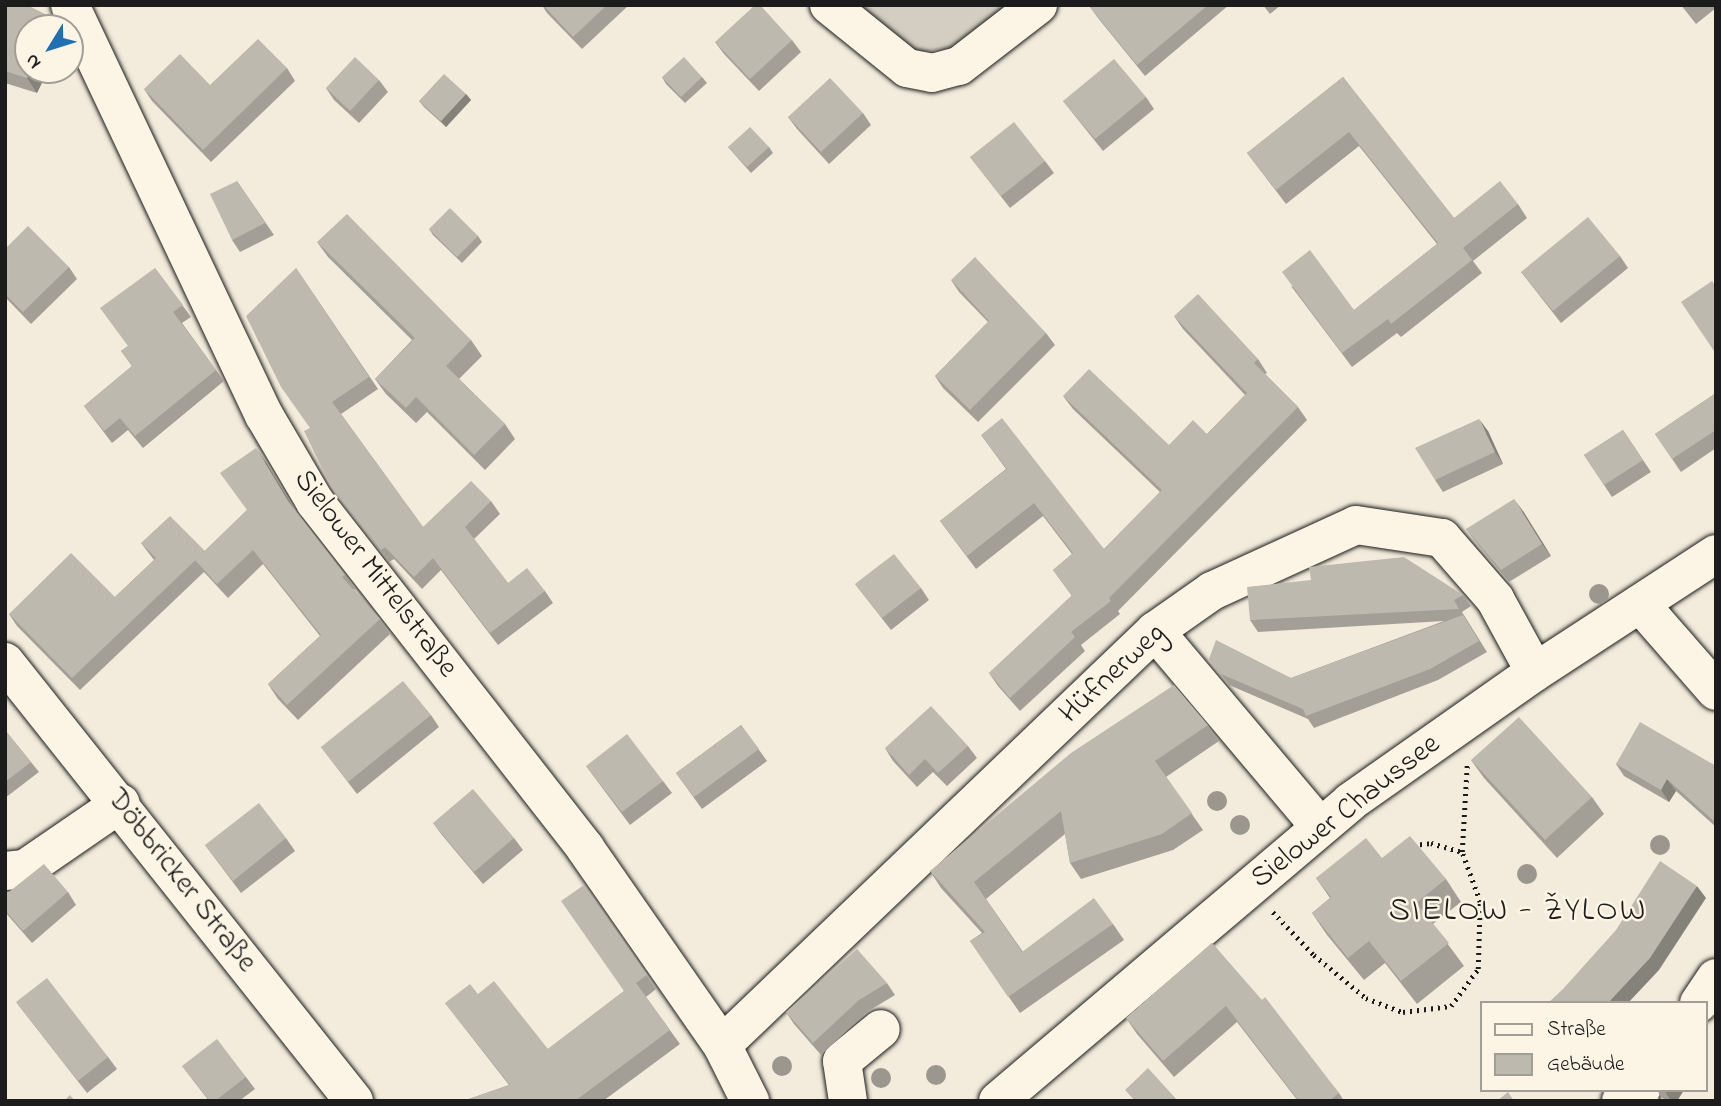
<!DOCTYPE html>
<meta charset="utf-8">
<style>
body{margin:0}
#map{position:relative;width:1721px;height:1106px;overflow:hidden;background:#f3ecdd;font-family:"Indie Flower",sans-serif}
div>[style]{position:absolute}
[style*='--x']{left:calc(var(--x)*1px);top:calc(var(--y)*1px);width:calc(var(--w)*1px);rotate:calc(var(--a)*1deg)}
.green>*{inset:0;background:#d3cec1}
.path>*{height:4.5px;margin-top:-2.25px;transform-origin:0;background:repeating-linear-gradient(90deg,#1c1c1c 0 2px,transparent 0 7px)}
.roads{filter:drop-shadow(0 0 2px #1c1c1c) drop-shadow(0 0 2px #1c1c1c)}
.minor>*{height:38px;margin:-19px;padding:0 19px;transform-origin:19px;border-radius:19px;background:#fcf5e5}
.major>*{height:38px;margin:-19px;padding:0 19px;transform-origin:19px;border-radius:19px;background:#fcf5e5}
.trees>*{width:20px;height:20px;margin:-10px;border-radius:50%;background:#9b978e}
.wall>*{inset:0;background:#a39f96}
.shaded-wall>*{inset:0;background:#85827a}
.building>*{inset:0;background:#beb9ae}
span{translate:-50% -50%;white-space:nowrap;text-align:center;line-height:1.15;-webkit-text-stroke:5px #fcf5e5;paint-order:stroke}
.street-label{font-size:30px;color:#1c1c1c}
.quarter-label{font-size:33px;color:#1c1c1c;letter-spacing:2px}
.frame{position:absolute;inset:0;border:7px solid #1c1c1c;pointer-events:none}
.legend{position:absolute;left:1480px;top:1001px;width:228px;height:91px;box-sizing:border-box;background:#fcf5e5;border:2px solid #a29e95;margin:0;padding:9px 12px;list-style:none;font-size:21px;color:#1c1c1c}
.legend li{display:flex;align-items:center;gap:14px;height:35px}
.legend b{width:35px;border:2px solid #a29e95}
.north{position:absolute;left:14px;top:14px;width:70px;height:70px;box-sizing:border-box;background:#fcf5e5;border:2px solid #a29e95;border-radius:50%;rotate:232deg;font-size:19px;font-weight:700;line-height:28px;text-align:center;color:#1c1c1c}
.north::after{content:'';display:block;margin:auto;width:24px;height:32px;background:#1f6fb2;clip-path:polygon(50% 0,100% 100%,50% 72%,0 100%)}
</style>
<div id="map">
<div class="green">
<i style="clip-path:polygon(851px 5px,1016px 5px,962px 47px,911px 53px)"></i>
</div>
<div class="path">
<i style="--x:1413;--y:845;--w:18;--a:-6"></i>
<i style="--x:1431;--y:843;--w:32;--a:16"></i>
<i style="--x:1273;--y:912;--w:59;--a:46.4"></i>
<i style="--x:1314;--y:955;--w:67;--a:39.6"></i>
<i style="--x:1366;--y:998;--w:40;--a:21"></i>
<i style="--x:1403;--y:1012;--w:48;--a:-7.1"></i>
<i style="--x:1451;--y:1006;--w:46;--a:-53.9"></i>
<i style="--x:1478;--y:969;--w:67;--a:-88.3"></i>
<i style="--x:1480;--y:902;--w:53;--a:-109.8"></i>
<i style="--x:1462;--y:852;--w:87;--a:-86.7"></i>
</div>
<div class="roads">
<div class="minor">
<i style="--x:70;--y:5;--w:454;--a:64.7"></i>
<i style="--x:264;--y:415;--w:101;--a:59.6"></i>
<i style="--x:315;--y:502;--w:439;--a:52"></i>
<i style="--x:585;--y:848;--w:240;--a:55.2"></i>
<i style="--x:722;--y:1045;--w:63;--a:63.4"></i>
<i style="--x:829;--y:5;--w:100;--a:38.9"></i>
<i style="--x:907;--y:68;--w:25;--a:11"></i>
<i style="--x:932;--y:73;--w:28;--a:-15"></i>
<i style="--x:959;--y:66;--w:100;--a:-37.7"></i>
<i style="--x:1641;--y:605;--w:114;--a:48.9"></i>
<i style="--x:1155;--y:631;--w:256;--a:49.9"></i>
<i style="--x:5;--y:662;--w:561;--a:51.52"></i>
<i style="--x:5;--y:871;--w:20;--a:-6"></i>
<i style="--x:25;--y:869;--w:116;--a:-34.5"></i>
<i style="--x:1699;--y:1003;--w:30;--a:-56"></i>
<i style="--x:722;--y:1045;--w:599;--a:-43.71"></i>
<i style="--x:1155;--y:631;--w:70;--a:-35.1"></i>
<i style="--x:1212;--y:591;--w:158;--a:-24.6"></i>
<i style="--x:1356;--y:525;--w:87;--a:8.6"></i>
<i style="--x:1442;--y:538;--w:81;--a:49"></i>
<i style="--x:1495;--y:599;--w:83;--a:61.3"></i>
<i style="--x:848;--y:1101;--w:40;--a:-98.5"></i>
<i style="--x:842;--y:1061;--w:50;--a:-39.4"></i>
<i style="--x:1621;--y:1101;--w:23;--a:-29"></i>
</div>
<div class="major">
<i style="--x:998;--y:1101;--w:462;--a:-40.3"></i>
<i style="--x:1350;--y:802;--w:226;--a:-35.1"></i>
<i style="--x:1535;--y:672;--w:216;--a:-33.1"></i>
</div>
</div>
<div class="trees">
<i style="left:1599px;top:594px"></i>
<i style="left:1217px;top:801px"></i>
<i style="left:1240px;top:825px"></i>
<i style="left:1660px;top:845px"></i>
<i style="left:1527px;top:874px"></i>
<i style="left:782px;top:1066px"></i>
<i style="left:936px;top:1075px"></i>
<i style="left:881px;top:1078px"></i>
</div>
<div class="wall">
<i style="clip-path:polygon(5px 5px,47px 15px,56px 28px,28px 28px,28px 70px,48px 70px,37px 93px,5px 83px)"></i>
<i style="clip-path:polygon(542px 5px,629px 5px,582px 49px,547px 13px)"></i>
<i style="clip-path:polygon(1126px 5px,1229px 5px,1145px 76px,1098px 18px,1090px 7px,1124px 7px)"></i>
<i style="clip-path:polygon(1263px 5px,1281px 5px,1270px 14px)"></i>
<i style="clip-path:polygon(1681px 5px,1716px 5px,1716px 8px,1696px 24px)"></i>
<i style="clip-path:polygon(792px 40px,801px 52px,759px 91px,724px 54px,715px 42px)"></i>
<i style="clip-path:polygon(287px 68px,295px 81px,211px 162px,152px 101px,144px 89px,210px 85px)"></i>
<i style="clip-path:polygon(662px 77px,702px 77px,707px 83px,685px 103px,666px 84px)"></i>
<i style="clip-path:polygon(1343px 77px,1454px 218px,1518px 204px,1527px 218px,1473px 261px,1482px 273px,1401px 337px,1397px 333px,1352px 367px,1291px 286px,1354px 310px,1437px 244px,1359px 146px,1286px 204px,1247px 153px)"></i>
<i style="clip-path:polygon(379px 80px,388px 92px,359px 123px,334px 100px,326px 88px)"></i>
<i style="clip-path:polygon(466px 94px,471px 100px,446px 127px,424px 107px,419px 101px)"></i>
<i style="clip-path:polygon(1146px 97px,1154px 109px,1103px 151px,1063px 101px)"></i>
<i style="clip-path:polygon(863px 113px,871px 125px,829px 164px,797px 129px,788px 117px)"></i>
<i style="clip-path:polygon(728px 147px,769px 147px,773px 153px,751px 173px)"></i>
<i style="clip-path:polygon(970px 157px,1045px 161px,1054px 173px,1010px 208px)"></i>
<i style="clip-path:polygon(237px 181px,274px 235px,240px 252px,232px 240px)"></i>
<i style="clip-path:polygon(429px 229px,478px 236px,482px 242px,462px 263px,433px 235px)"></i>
<i style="clip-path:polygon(317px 242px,471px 340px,482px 356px,459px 379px,505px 424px,515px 439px,485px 470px,427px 412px,416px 423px,386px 394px,375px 379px,412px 340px,328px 257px)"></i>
<i style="clip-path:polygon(5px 249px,69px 267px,77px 279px,31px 324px,5px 297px)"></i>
<i style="clip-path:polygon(1620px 256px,1628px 268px,1561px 323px,1521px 272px)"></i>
<i style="clip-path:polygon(155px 268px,191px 317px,182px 323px,224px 381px,143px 448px,128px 430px,112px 443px,84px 406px,132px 366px,121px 351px,128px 346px)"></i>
<i style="clip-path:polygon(296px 268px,378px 389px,341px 414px,423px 527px,491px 501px,500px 514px,474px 539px,508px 583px,545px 591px,553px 603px,498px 645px,441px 570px,422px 589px,394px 559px,389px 562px,330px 485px,310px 428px)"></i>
<i style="clip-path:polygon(951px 280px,1046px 333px,1055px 345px,978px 422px,943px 388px,935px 376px,988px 322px,959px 292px)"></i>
<i style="clip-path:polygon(1174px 316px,1258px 359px,1267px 373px,1265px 374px,1298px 407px,1307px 420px,1118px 611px,1120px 614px,1081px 645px,1085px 651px,1020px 711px,998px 686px,989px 673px,1072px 596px,1053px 570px,1072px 554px,1043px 516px,976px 569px,940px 521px,1006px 469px,981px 435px,1104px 549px,1160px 492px,1073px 409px,1063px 396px,1169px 445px,1207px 434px,1245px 395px,1183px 329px)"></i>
<i style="clip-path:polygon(1716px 393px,1716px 448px,1681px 472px,1655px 434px)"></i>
<i style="clip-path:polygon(1623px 430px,1651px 472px,1612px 497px,1584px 455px)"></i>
<i style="clip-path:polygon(1488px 431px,1503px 464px,1443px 492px,1435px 480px)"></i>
<i style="clip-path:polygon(266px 462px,294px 509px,345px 575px,355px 589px,354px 590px,380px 619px,390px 634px,298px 720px,278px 699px,268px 684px,320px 636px,263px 564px,228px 598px,204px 572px,80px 690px,17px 626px,9px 614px,115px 597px,154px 560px,141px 543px,205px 551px,247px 510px)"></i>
<i style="clip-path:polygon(1523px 511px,1551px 556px,1509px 582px,1475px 541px,1466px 529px)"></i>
<i style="clip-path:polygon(855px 584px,921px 588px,929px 600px,891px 630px)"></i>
<i style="clip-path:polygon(1463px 595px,1471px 606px,1462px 612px,1487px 652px,1438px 680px,1314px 728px,1308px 719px,1229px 685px,1209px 659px,1291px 678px,1444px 621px,1258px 632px,1250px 620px)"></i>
<i style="clip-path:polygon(431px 715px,439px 727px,357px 794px,321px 747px)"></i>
<i style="clip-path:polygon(741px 725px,767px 761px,702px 809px,676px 773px)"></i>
<i style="clip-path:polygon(1208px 725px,1219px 741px,1166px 777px,1203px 830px,1173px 850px,1081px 879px,1070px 863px,1065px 834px,986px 899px,1023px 952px,1113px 924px,1124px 940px,1020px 1013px,970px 941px,982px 933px,941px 888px,930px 871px)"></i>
<i style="clip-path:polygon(5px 730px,39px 772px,5px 798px)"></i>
<i style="clip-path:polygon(968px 746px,977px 758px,947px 786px,933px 772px,917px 787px,893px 761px,885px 748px)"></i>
<i style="clip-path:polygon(1471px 760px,1592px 797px,1604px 814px,1557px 858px,1484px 778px)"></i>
<i style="clip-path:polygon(1616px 764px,1716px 766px,1716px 827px,1676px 791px,1669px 802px,1624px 776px)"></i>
<i style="clip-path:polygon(586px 766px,663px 781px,672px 793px,630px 825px)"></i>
<i style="clip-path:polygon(433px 823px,514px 838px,523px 850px,483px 884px,442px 835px)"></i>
<i style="clip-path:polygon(286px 838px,295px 851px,241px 893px,205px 845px)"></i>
<i style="clip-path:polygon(1382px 858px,1446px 879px,1461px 902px,1433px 924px,1464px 966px,1417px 1004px,1385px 963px,1364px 980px,1327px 935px,1312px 913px,1330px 898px,1316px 878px)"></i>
<i style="clip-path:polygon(584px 885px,656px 989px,646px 997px,680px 1044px,603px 1101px,463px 1101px,509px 1085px,445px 1003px,548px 1049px,624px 991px)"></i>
<i style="clip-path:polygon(68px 892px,76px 905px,32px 943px,5px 912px,5px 895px)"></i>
<i style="clip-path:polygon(1212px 943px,1339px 1093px,1344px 1101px,1298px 1101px,1237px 1022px,1174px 1077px,1137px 1034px,1126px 1018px)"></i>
<i style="clip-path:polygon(887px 983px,895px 995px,867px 1012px,821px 1055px,794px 1024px,786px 1012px)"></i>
<i style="clip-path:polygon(16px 1002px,108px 1057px,117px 1069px,87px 1093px)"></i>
<i style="clip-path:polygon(182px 1066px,246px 1077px,255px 1089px,239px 1101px,209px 1101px)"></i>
<i style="clip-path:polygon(1657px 1090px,1684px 1090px,1677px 1101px,1667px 1101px,1661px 1097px)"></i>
</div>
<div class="shaded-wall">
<i style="clip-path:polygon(47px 15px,56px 28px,51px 28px)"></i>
<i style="clip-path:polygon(31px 70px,48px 70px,37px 93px,27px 78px)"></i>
<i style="clip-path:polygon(466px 94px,471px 100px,446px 127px,441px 121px)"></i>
<i style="clip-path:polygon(1479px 419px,1488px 431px,1503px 464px,1495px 452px)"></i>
<i style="clip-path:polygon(256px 448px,266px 462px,298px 515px,288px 501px)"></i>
<i style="clip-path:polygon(1514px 499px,1523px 511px,1551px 556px,1542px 544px)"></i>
<i style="clip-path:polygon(1667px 779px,1676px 791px,1669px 802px,1661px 790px)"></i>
<i style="clip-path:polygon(1697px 886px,1706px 898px,1659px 970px,1628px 1003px,1608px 1003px)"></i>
<i style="clip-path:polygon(1667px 1090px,1684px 1090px,1677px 1101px,1671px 1101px,1666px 1093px)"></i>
</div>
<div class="building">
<i style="clip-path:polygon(5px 5px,27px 5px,47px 15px,52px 25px,51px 28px,28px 28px,28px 70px,31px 70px,27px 78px,5px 71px)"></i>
<i style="clip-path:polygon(543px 5px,607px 5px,573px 37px)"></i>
<i style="clip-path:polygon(755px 5px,760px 5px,792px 40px,750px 79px,715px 42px)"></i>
<i style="clip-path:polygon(1091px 5px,1123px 5px,1124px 7px,1126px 5px,1208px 5px,1137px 65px,1090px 7px)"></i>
<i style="clip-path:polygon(258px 39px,287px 68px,203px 150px,144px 89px,180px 54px,210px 85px)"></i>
<i style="clip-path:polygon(355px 57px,379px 80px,350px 111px,326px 88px)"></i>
<i style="clip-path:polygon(684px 57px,702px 77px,681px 97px,662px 77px)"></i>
<i style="clip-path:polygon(1114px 59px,1146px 97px,1095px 139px,1063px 101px)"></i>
<i style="clip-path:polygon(444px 74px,466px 94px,441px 121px,419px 101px)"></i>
<i style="clip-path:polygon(1343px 77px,1454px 218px,1500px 181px,1518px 204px,1463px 248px,1472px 260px,1391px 324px,1388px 319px,1342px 353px,1282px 272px,1310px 250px,1354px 310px,1438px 243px,1349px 132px,1276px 190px,1247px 153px)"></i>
<i style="clip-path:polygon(830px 78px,863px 113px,821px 152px,788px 117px)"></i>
<i style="clip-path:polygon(1014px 122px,1045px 161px,1001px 196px,970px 157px)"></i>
<i style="clip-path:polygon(750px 127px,769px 147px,747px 167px,728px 147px)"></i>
<i style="clip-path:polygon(237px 181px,265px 223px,232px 240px,210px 194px)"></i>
<i style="clip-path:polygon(450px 208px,478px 236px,457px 257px,429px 229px)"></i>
<i style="clip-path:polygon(347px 214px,471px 340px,446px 366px,505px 424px,474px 455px,416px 397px,406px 408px,375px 379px,415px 338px,317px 242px)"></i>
<i style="clip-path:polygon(1588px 217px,1620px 256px,1553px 311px,1521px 272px)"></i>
<i style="clip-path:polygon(28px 226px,69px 267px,23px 312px,5px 294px,5px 249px)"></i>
<i style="clip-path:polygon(975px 257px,1046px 333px,970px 410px,935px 376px,989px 321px,951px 280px)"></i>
<i style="clip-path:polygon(155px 268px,183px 305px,173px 312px,216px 370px,135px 436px,120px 418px,104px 431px,84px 406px,132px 366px,121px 351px,128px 346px,100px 308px)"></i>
<i style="clip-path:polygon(296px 268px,369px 377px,332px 402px,423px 527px,471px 481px,491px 501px,465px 527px,508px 583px,527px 568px,545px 591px,490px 633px,433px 558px,414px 577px,385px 547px,381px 550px,330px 485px,304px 431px,310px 428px,281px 387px,246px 316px)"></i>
<i style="clip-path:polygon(1712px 281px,1716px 287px,1716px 354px,1681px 302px)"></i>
<i style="clip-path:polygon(1198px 294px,1258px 359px,1254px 363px,1298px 407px,1109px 598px,1111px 601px,1071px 632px,1075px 637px,1010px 698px,989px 673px,1072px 595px,1053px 570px,1073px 553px,1034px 503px,967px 556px,940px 521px,1007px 469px,981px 435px,1002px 418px,1104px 549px,1162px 490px,1063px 396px,1089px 369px,1169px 445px,1193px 420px,1207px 434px,1247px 393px,1174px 316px)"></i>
<i style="clip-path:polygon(1716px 393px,1716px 430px,1672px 459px,1655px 434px)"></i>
<i style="clip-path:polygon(1479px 419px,1495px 452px,1435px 480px,1415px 448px)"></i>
<i style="clip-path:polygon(1623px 430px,1643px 460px,1604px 485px,1584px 455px)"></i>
<i style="clip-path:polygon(256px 448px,288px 501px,345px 575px,342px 577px,380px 619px,287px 705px,268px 684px,321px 635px,253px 550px,217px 584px,195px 560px,247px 510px,220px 473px)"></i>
<i style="clip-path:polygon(1514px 499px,1542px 544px,1501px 570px,1466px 529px)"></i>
<i style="clip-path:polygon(170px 516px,205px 551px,72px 678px,9px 614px,71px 553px,115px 597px,156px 558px,141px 543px)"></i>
<i style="clip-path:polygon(894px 554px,921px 588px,882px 618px,855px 584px)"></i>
<i style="clip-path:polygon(1404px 557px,1463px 595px,1454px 600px,1459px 609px,1250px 620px,1247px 587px,1311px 580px,1309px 567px)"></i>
<i style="clip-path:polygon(1463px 615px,1479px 641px,1430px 669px,1306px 716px,1303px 709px,1221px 674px,1209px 659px,1216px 640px,1291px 678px)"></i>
<i style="clip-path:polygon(403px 681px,431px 715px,348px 782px,321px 747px)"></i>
<i style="clip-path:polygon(1174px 685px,1208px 725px,1155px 761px,1192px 813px,1162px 834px,1070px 863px,1061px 811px,974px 882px,1022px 952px,1094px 898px,1113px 924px,1008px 997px,970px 941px,985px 932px,930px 871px,1071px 753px)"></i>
<i style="clip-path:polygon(931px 706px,968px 746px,938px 773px,925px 759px,909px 775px,885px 748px)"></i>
<i style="clip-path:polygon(1519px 717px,1592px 797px,1545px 840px,1471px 760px)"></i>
<i style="clip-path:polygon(1640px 722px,1716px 766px,1716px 823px,1667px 779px,1661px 790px,1616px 764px)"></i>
<i style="clip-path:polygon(741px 725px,759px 749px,694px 797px,676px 773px)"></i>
<i style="clip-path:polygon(5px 730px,31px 762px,5px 782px)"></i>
<i style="clip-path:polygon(627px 734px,663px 781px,622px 812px,586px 766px)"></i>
<i style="clip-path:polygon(473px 789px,514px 838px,474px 872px,433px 823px)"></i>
<i style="clip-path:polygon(259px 803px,286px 838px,233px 881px,205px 845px)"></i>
<i style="clip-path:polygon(1410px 836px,1446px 879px,1416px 903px,1449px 943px,1401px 981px,1369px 941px,1348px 958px,1312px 913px,1331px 897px,1316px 878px,1366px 838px,1382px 858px)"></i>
<i style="clip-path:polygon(1660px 861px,1697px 886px,1650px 958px,1608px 1003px,1548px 1003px,1563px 989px,1616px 930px)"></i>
<i style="clip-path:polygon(44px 864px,68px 892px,23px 931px,5px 910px,5px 895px)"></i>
<i style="clip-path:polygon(584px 885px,647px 975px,636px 983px,670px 1030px,575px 1101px,463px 1101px,510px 1085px,445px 1003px,470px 984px,478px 994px,494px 981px,548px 1049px,632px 985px,624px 991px,561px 901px)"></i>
<i style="clip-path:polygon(1212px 943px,1262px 1000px,1265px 997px,1339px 1093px,1329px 1101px,1299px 1101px,1226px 1006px,1163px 1061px,1126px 1018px)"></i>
<i style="clip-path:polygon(857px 949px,887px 983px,859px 1000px,813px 1043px,786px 1012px)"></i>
<i style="clip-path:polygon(47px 978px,108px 1057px,78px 1081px,16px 1002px)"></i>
<i style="clip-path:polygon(217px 1039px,246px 1077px,215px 1101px,210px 1101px,182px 1066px)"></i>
<i style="clip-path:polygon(1148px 1068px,1178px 1101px,1135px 1101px,1125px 1090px)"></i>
<i style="clip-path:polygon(1508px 1092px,1514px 1101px,1497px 1101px)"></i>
<i style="clip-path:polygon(70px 1095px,75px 1101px,64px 1101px)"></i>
</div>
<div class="street-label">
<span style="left:375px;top:574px;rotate:53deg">Sielower Mittelstraße</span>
<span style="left:1113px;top:674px;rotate:-43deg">Hüfnerweg</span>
<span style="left:1346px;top:812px;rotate:-38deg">Sielower Chaussee</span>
<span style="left:181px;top:881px;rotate:52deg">Döbbricker Straße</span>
</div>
<div class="quarter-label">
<span style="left:1518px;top:912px">SIELOW - ŽYLOW</span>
</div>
<div class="frame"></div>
<ul class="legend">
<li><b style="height:9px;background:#fcf5e5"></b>Straße</li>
<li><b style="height:19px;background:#beb9ae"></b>Gebäude</li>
</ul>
<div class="north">N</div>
</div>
